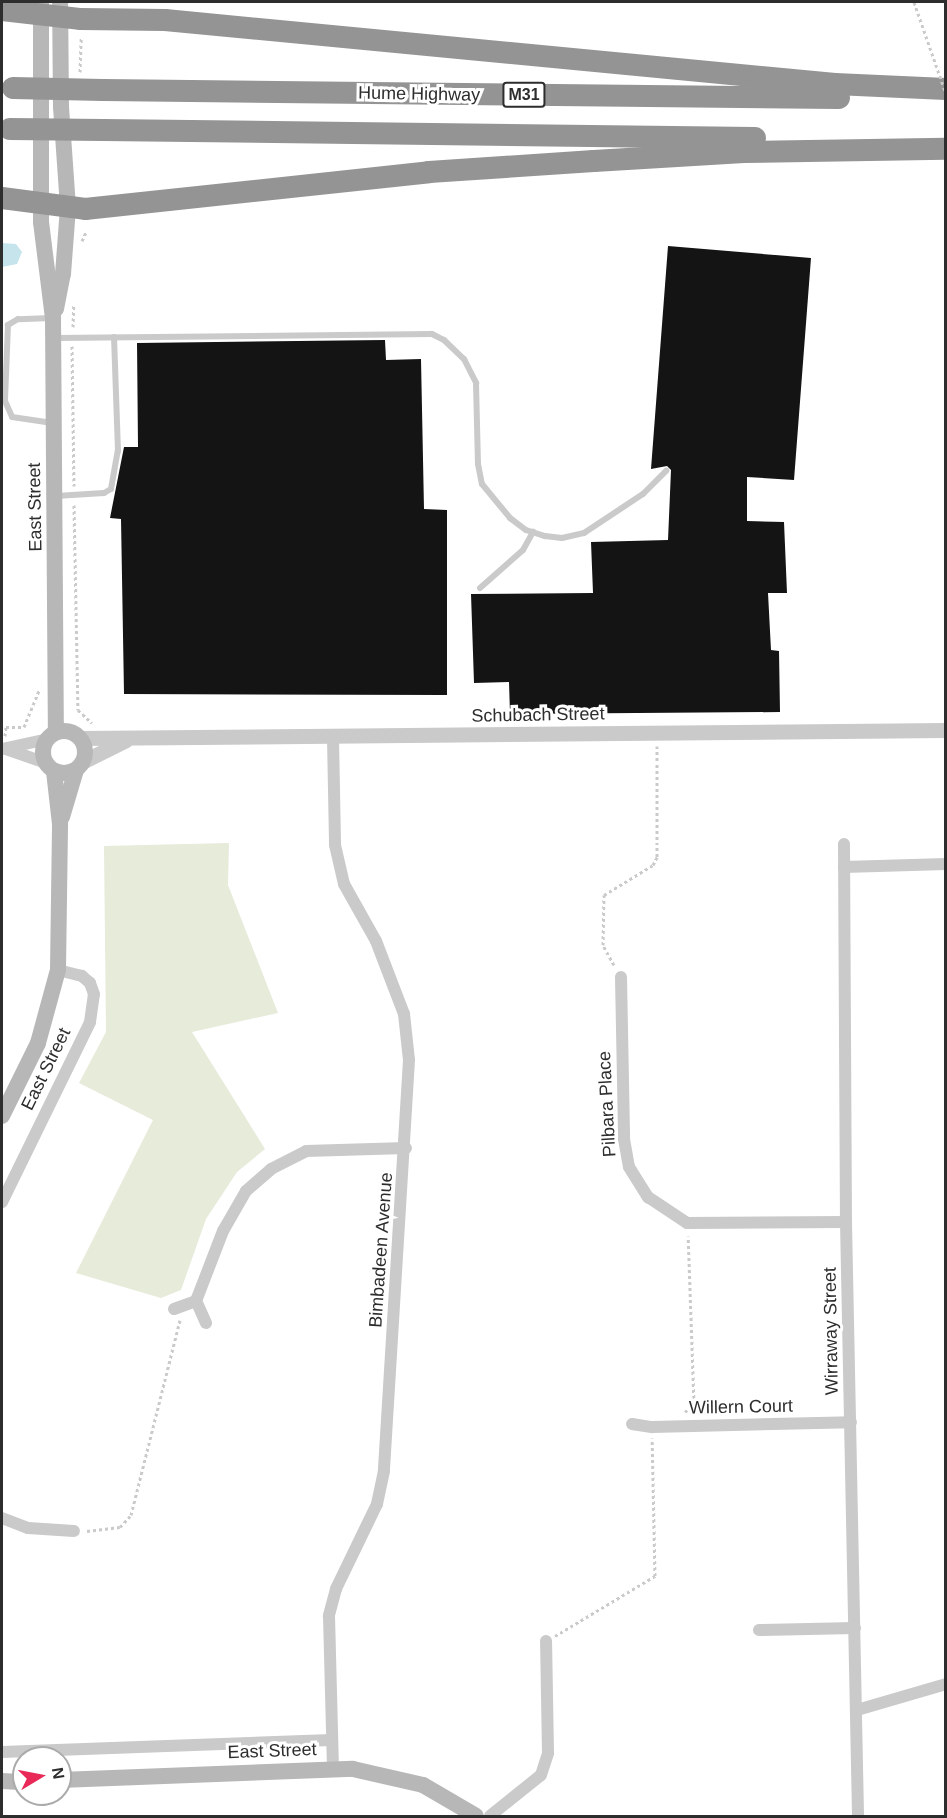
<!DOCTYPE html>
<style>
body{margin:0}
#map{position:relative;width:947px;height:1818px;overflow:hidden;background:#fff;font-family:Helvetica,sans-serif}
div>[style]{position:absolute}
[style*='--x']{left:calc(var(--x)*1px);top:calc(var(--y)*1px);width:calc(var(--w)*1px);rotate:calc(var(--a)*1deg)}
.green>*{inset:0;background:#e6ebda}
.water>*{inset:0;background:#c5e4ec}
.building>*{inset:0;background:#141414}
.path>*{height:3px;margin-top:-1.5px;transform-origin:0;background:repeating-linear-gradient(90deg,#cacaca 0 3px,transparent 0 6px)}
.service>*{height:6px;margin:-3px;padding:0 3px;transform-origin:3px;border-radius:3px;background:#cacaca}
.minor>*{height:12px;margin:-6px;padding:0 6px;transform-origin:6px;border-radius:6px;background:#cacaca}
.tertiary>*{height:15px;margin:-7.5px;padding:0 7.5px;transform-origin:7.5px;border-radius:7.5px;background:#cacaca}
.secondary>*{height:16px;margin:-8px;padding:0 8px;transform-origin:8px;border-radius:8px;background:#b7b7b7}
.secondary>.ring{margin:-8px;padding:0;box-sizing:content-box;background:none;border:16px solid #b7b7b7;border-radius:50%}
.motorway>*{height:22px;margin:-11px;padding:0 11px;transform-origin:11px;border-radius:11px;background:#949494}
.path-bridge>*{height:3px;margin-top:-1.5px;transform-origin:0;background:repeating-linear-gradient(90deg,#cacaca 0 3px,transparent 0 6px)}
.motorway-bridge>*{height:22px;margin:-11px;padding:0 11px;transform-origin:11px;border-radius:11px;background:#949494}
span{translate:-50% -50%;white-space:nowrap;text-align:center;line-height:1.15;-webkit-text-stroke:6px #fff;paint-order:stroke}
.shield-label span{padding:2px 4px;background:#fff;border:2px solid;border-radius:4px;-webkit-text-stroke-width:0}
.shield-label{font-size:16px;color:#2d2d2d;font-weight:700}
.street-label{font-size:18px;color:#2d2d2d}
.frame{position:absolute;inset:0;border:3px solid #2d2d2d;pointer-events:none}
.north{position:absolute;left:12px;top:1746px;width:60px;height:60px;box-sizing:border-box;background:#fff;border:2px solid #ababab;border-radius:50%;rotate:80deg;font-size:16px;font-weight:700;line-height:24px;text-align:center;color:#2d2d2d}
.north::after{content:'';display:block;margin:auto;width:21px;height:27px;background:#e92a59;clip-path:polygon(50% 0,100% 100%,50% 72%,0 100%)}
</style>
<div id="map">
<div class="green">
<i style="clip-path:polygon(229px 843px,228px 885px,278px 1013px,192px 1032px,265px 1149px,237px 1172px,206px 1219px,181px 1290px,161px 1298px,76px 1273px,153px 1120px,79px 1083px,106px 1032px,104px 846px)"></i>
</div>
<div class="water">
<i style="clip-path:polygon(2px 243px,16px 244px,22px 252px,17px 264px,2px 267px)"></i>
</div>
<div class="building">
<i style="clip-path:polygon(668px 246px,811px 258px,794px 480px,747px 477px,747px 521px,784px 522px,787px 593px,768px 593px,771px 650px,779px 651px,780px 712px,510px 714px,509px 682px,474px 683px,471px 594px,593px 593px,591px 542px,668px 540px,671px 470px,667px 466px,651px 469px)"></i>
<i style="clip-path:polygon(385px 340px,386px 360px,421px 359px,424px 509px,447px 510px,447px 695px,124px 694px,121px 519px,110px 518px,124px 447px,138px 447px,137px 343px)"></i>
</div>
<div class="path">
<i style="--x:80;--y:72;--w:35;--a:-88"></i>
<i style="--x:82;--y:241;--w:10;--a:-66"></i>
<i style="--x:73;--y:327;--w:23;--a:-88"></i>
<i style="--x:72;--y:346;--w:140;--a:89.2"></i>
<i style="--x:74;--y:505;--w:205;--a:88.9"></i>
<i style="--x:78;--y:710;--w:19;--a:43"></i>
<i style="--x:5;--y:736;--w:9;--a:-84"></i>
<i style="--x:6;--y:727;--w:18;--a:0"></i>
<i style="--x:24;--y:727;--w:42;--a:-67.7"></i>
<i style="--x:614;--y:965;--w:23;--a:-119"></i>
<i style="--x:603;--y:945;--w:50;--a:-88.9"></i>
<i style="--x:604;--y:895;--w:57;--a:-31.5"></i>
<i style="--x:653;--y:865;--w:9;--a:-63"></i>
<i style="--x:657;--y:857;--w:111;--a:-90"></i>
<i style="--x:685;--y:1412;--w:12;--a:-42"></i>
<i style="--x:694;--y:1404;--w:168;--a:-92"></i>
<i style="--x:87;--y:1531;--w:33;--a:-7"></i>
<i style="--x:120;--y:1527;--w:16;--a:-47"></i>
<i style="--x:131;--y:1515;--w:201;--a:-75.9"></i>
<i style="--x:555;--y:1636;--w:117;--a:-31"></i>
<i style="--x:655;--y:1576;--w:138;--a:-91.2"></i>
</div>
<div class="service">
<i style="--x:52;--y:318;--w:34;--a:178"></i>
<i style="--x:18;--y:319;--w:12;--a:149"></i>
<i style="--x:8;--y:325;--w:76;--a:92.3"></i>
<i style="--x:5;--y:401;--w:17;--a:66"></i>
<i style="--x:12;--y:417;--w:41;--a:8.3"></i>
<i style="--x:55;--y:338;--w:377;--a:-0.6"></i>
<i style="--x:432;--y:334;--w:13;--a:27"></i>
<i style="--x:444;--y:340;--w:28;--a:44"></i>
<i style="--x:464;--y:359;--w:27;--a:63"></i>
<i style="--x:476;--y:383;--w:81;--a:88.6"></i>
<i style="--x:478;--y:464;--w:20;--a:79"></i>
<i style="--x:482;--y:484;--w:44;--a:50.5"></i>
<i style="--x:510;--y:518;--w:20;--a:37"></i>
<i style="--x:526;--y:530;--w:20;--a:18"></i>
<i style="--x:545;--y:536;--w:17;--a:7"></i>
<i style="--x:562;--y:538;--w:23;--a:-13"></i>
<i style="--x:584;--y:533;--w:71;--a:-33.5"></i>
<i style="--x:643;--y:494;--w:33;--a:-45"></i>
<i style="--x:56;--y:496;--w:48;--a:-3.6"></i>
<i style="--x:104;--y:493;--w:8;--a:-30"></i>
<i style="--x:111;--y:489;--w:39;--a:-80"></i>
<i style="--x:118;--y:451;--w:114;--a:-92"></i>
<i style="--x:480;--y:588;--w:57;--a:-41.5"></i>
<i style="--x:523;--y:550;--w:21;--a:-61"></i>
</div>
<div class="minor">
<i style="--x:333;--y:738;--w:107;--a:88.9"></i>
<i style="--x:335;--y:845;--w:40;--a:77"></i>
<i style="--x:344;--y:884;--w:65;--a:60.7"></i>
<i style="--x:376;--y:941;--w:78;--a:69"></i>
<i style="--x:404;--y:1014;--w:46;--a:83.8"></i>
<i style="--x:409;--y:1060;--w:412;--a:93.5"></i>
<i style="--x:384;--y:1471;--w:34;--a:102"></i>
<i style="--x:377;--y:1504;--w:94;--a:115.8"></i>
<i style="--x:336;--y:1589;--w:28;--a:105"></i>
<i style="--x:329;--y:1616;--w:152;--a:88.5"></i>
<i style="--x:2;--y:749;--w:47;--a:-12.3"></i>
<i style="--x:6;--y:749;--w:42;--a:19.3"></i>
<i style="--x:844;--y:844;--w:378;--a:89.7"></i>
<i style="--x:846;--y:1222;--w:594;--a:88.84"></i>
<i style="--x:844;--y:867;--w:102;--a:-1.7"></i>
<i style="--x:621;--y:977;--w:162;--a:88.9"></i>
<i style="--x:624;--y:1139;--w:28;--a:80"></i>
<i style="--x:629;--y:1167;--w:36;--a:58"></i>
<i style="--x:648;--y:1197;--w:47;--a:33.7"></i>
<i style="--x:687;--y:1223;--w:159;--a:-0.4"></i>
<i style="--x:2;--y:1202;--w:200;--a:-63.9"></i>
<i style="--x:90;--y:1022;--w:28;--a:-82"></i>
<i style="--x:94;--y:994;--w:12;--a:-110"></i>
<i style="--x:90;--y:983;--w:11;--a:-139"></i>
<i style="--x:82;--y:976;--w:25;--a:-166"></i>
<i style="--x:174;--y:1309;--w:23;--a:-20"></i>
<i style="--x:206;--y:1323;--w:24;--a:-114"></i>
<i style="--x:196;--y:1301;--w:75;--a:-68.9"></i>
<i style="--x:223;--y:1231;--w:46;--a:-60.1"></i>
<i style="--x:246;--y:1191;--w:33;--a:-41"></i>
<i style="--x:271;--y:1169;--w:39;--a:-27"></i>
<i style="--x:306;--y:1151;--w:100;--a:-1.7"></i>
<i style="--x:632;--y:1424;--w:20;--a:9"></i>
<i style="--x:652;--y:1427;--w:199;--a:-1.4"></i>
<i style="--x:2;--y:1518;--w:28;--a:21"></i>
<i style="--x:28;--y:1528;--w:46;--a:3.7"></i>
<i style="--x:759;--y:1630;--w:96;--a:-1.2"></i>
<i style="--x:857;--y:1710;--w:93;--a:-16.3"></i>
<i style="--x:2;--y:1752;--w:330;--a:-2.1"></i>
<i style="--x:490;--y:1816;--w:65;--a:-38.8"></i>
<i style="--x:541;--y:1775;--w:23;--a:-72"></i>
<i style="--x:548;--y:1753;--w:112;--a:-91"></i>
</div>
<div class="tertiary">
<i style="--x:80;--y:738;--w:866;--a:-0.53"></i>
<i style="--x:84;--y:761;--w:47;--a:-26.6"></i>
</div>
<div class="secondary">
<i style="--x:41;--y:2;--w:220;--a:90"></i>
<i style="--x:41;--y:222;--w:97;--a:82.9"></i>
<i style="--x:53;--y:318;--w:414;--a:89.6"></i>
<i style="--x:56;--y:309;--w:36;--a:-79"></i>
<i style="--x:63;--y:274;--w:67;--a:-85.7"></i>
<i style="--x:68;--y:207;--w:100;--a:-94"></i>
<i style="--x:61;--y:107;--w:105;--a:-90.5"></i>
<i class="ring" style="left:43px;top:731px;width:26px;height:26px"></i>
<i style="--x:62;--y:817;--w:49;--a:-73.4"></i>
<i style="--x:2;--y:1116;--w:81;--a:-63.7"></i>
<i style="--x:38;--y:1043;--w:76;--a:-74.7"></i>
<i style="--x:58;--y:970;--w:146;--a:-89.2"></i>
<i style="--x:60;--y:824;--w:53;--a:-96.5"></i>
<i style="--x:60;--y:1780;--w:293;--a:-2.2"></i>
<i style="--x:353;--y:1769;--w:72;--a:12.9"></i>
<i style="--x:423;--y:1785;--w:61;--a:30.3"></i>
<i style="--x:2;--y:1781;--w:22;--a:3"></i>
</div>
<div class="motorway">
<i style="--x:2;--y:10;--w:80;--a:6.5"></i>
<i style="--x:81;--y:19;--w:84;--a:0.7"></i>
<i style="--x:165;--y:20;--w:673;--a:5.46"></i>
<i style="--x:835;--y:84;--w:111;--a:2.6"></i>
<i style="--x:103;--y:90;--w:736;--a:0.62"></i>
<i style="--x:103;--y:130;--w:652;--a:0.7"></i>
<i style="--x:2;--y:198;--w:84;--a:7.5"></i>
<i style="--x:85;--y:209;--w:346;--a:-6.1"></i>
<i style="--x:429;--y:172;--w:165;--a:-3.8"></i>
<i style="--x:594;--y:161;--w:150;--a:-3.4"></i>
<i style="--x:744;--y:152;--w:202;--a:-0.9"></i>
</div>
<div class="path-bridge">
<i style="--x:914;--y:2;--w:97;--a:70.8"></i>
</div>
<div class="motorway-bridge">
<i style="--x:13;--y:88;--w:90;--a:1.3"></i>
<i style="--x:10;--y:129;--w:93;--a:0.6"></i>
</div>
<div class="shield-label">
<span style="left:524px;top:95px">M31</span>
</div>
<div class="street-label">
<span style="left:419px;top:94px;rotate:1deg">Hume Highway</span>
<span style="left:35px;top:507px;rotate:-91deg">East Street</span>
<span style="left:538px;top:715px;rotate:-1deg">Schubach Street</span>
<span style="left:46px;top:1069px;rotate:-64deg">East Street</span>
<span style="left:607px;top:1104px;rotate:-93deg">Pilbara Place</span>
<span style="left:381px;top:1250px;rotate:-86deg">Bimbadeen Avenue</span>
<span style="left:831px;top:1331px;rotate:-91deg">Wirraway Street</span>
<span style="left:741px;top:1407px;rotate:-1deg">Willern Court</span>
<span style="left:272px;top:1751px;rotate:-2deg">East Street</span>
</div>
<div class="frame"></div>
<div class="north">N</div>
</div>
